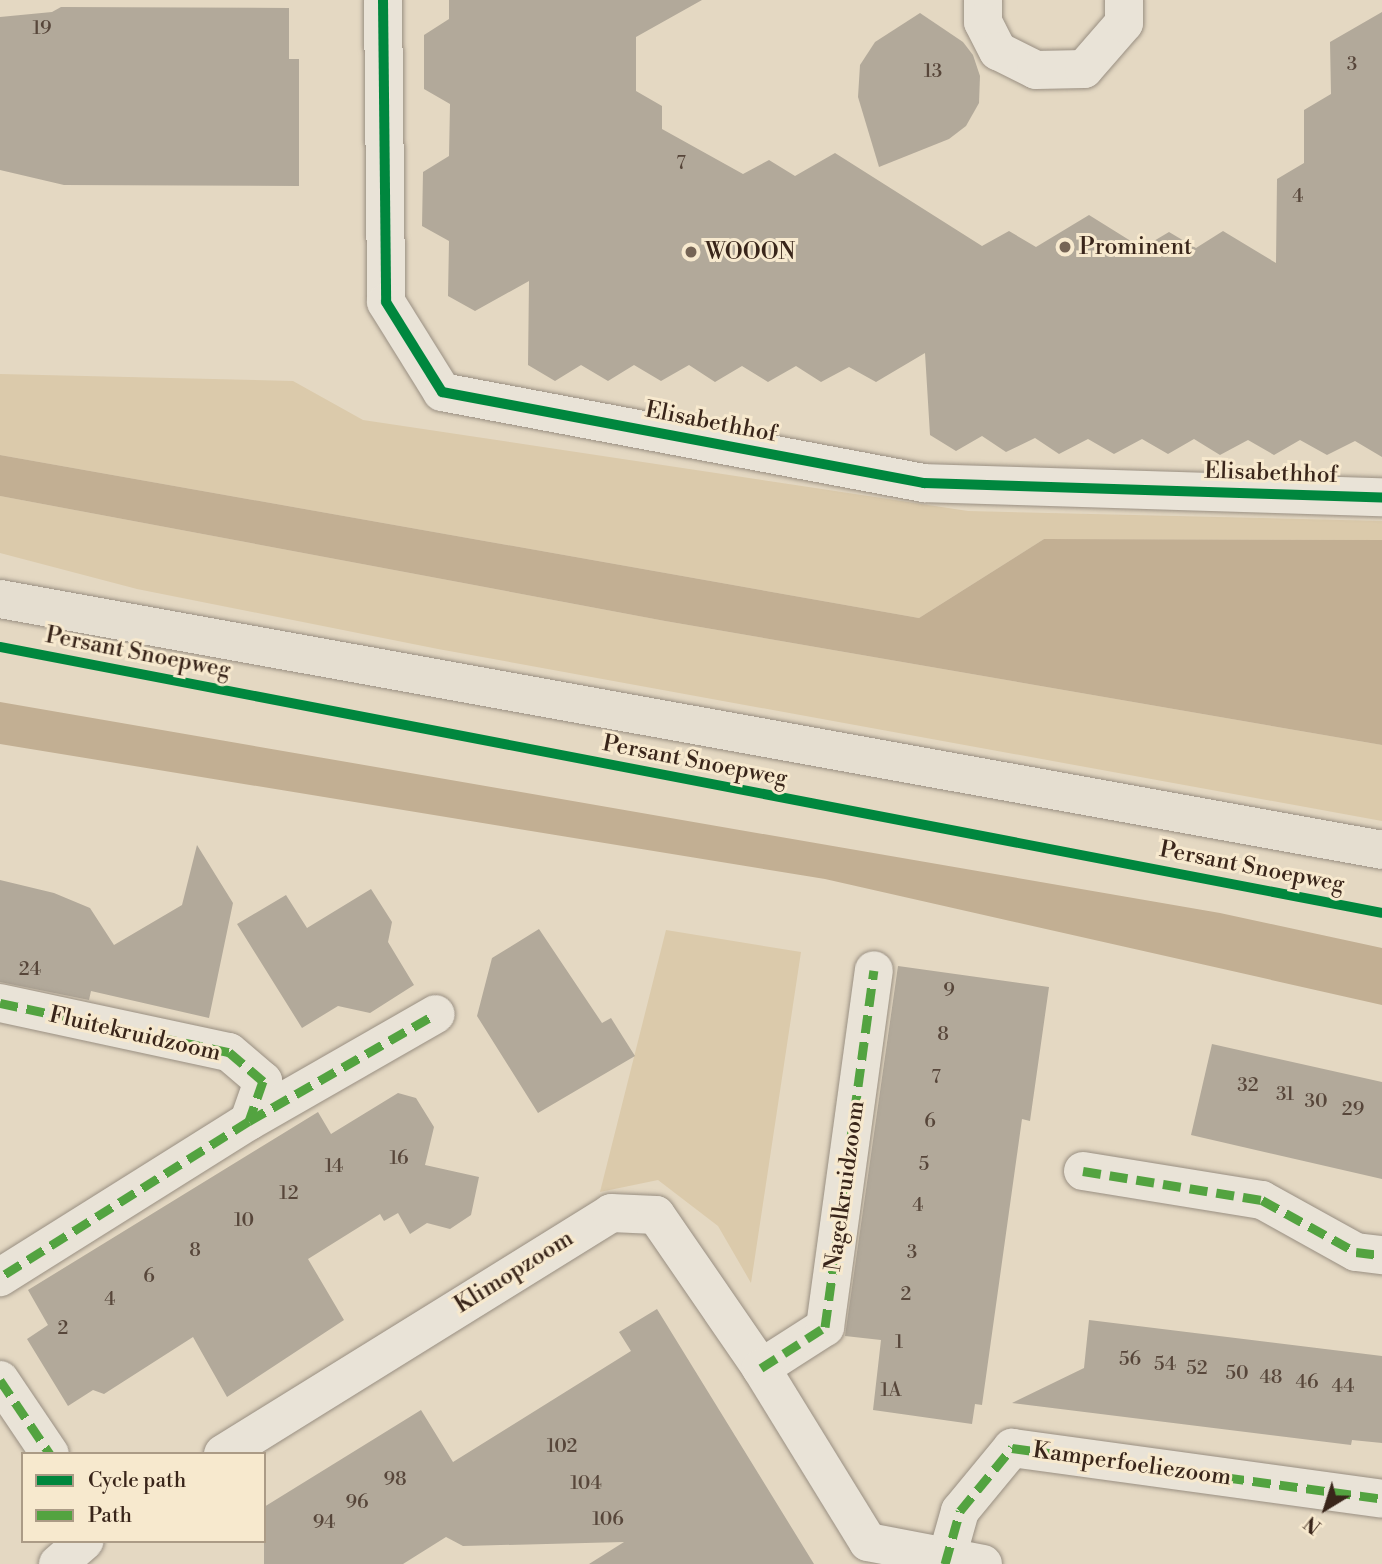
<!DOCTYPE html>
<style>
body{margin:0}
#map{position:relative;width:1382px;height:1564px;overflow:hidden;background:#e4d8c2;font-family:"Libre Bodoni",serif}
div>[style]{position:absolute}
[style*='--x']{left:calc(var(--x)*1px);top:calc(var(--y)*1px);width:calc(var(--w)*1px);rotate:calc(var(--a)*1deg)}
.green>*{inset:0;background:#dbcaab}
.water>*{inset:0;background:#c2af93}
.building>*{inset:0;background:#b2a99a}
.roads{filter:drop-shadow(0 0 2px #998f82) drop-shadow(0 0 2px #998f82)}
.minor>*{height:38px;margin:-19px;padding:0 19px;transform-origin:19px;border-radius:19px;background:#e9e3d7}
.major>*{height:38px;margin:-19px;padding:0 19px;transform-origin:19px;border-radius:19px;background:#e5ded0}
.quiet>*{height:9px;margin-top:-4.5px;transform-origin:0;background:repeating-linear-gradient(90deg,#53a340 0 18px,transparent 0 27px)}
.cycleway>*{height:10px;margin:-5px;padding:0 5px;transform-origin:5px;border-radius:5px;background:#00873e}
.dots>*{width:19px;height:19px;translate:-50% -50%;box-sizing:border-box;border:4px solid #f7e9ce;border-radius:50%}
span{translate:-50% -50%;white-space:nowrap;text-align:center;line-height:1.15;-webkit-text-stroke:6px #f7e9ce;paint-order:stroke}
.number-label{font-size:19px;color:#57463a}
.number-label span{-webkit-text-stroke-width:0}
.poi-label{font-size:23px;color:#39251a}
.left{translate:0 -50%;text-align:left}
.street-label{font-size:23px;color:#39251a}
.legend{position:absolute;left:21px;top:1452px;width:245px;height:91px;box-sizing:border-box;background:#f7e9ce;border:2px solid #ab9b86;margin:0;padding:9px 12px;list-style:none;font-size:21px;color:#39251a}
.legend li{display:flex;align-items:center;gap:14px;height:35px}
.legend b{width:35px;border:2px solid #ab9b86}
.north{position:absolute;left:1291px;top:1473px;width:70px;height:70px;-webkit-text-stroke:5px #f7e9ce;paint-order:stroke;rotate:218deg;font-size:19px;font-weight:700;line-height:28px;text-align:center;color:#39251a}
.north::after{content:'';display:block;margin:auto;width:24px;height:32px;background:#39251a;clip-path:polygon(50% 0,100% 100%,50% 72%,0 100%)}
</style>
<div id="map">
<div class="green">
<i style="clip-path:polygon(0 374px,293px 381px,363px 420px,968px 511px,1382px 521px,1382px 540px,1044px 539px,919px 618px,0 455px)"></i>
<i style="clip-path:polygon(0 496px,665px 621px,1382px 745px,1382px 821px,438px 649px,137px 589px,0 553px)"></i>
<i style="clip-path:polygon(666px 930px,801px 952px,751px 1283px,718px 1226px,658px 1180px,600px 1192px)"></i>
</div>
<div class="water">
<i style="clip-path:polygon(0 455px,919px 618px,1044px 539px,1382px 540px,1382px 745px,665px 621px,0 496px)"></i>
<i style="clip-path:polygon(0 702px,1220px 913px,1382px 948px,1382px 1005px,825px 879px,0 744px)"></i>
</div>
<div class="building">
<i style="clip-path:polygon(449px 0,702px 0,636px 37px,636px 91px,662px 106px,662px 129px,743px 174px,769px 160px,795px 176px,835px 153px,982px 246px,1009px 231px,1036px 247px,1089px 215px,1142px 248px,1169px 232px,1196px 248px,1223px 231px,1276px 263px,1277px 179px,1304px 163px,1304px 110px,1331px 94px,1330px 42px,1382px 12px,1382px 457px,1355px 441px,1327px 455px,1300px 440px,1274px 455px,1248px 440px,1220px 455px,1194px 439px,1168px 454px,1142px 439px,1114px 454px,1088px 439px,1059px 454px,1035px 438px,1006px 452px,982px 436px,956px 451px,930px 435px,925px 353px,876px 382px,849px 367px,821px 382px,796px 366px,768px 382px,742px 366px,715px 382px,689px 365px,661px 381px,634px 365px,608px 381px,581px 365px,555px 381px,528px 365px,529px 281px,475px 311px,448px 296px,449px 241px,422px 226px,423px 172px,449px 156px,450px 104px,424px 89px,424px 35px,449px 19px)"></i>
<i style="clip-path:polygon(61px 7px,289px 8px,289px 59px,299px 59px,299px 186px,64px 185px,0 170px,0 17px,52px 12px)"></i>
<i style="clip-path:polygon(920px 13px,963px 42px,973px 55px,980px 76px,979px 103px,966px 126px,949px 139px,879px 167px,858px 97px,860px 65px,875px 42px)"></i>
<i style="clip-path:polygon(197px 845px,233px 903px,209px 1018px,91px 991px,89px 1000px,0 982px,0 880px,54px 893px,90px 908px,114px 945px,182px 905px)"></i>
<i style="clip-path:polygon(371px 889px,392px 922px,388px 942px,414px 985px,370px 1013px,338px 1006px,302px 1028px,237px 924px,286px 895px,307px 928px)"></i>
<i style="clip-path:polygon(539px 929px,602px 1023px,611px 1018px,635px 1056px,538px 1113px,477px 1016px,492px 958px)"></i>
<i style="clip-path:polygon(898px 966px,1049px 987px,1030px 1121px,1022px 1119px,982px 1405px,975px 1404px,972px 1424px,873px 1410px,881px 1340px,845px 1336px)"></i>
<i style="clip-path:polygon(1212px 1044px,1382px 1082px,1382px 1179px,1191px 1135px)"></i>
<i style="clip-path:polygon(398px 1093px,416px 1098px,434px 1127px,425px 1165px,479px 1177px,471px 1215px,450px 1229px,427px 1223px,410px 1234px,398px 1213px,384px 1221px,380px 1214px,308px 1259px,344px 1320px,227px 1397px,193px 1337px,104px 1394px,93px 1390px,68px 1406px,27px 1339px,48px 1325px,28px 1290px,318px 1112px,331px 1134px)"></i>
<i style="clip-path:polygon(657px 1309px,814px 1564px,589px 1564px,624px 1542px,463px 1546px,446px 1537px,403px 1564px,264px 1564px,264px 1507px,421px 1410px,453px 1462px,631px 1351px,619px 1332px)"></i>
<i style="clip-path:polygon(1089px 1320px,1382px 1356px,1382px 1443px,1352px 1440px,1351px 1445px,1012px 1403px,1084px 1368px)"></i>
</div>
<div class="roads">
<div class="minor">
<i style="--x:383;--y:0;--w:302;--a:89.4"></i>
<i style="--x:386;--y:302;--w:106;--a:58.1"></i>
<i style="--x:442;--y:392;--w:491;--a:10.7"></i>
<i style="--x:924;--y:483;--w:458;--a:1.8"></i>
<i style="--x:983;--y:0;--w:22;--a:90"></i>
<i style="--x:983;--y:22;--w:33;--a:63"></i>
<i style="--x:998;--y:51;--w:42;--a:26.6"></i>
<i style="--x:1036;--y:70;--w:48;--a:-1.2"></i>
<i style="--x:1084;--y:69;--w:61;--a:-49"></i>
<i style="--x:1124;--y:23;--w:23;--a:-90"></i>
<i style="--x:0;--y:1003;--w:234;--a:12.1"></i>
<i style="--x:229;--y:1052;--w:45;--a:40.5"></i>
<i style="--x:263;--y:1081;--w:42;--a:109.3"></i>
<i style="--x:249;--y:1121;--w:294;--a:147.9"></i>
<i style="--x:249;--y:1121;--w:215;--a:-29.8"></i>
<i style="--x:1083;--y:1171;--w:181;--a:9.2"></i>
<i style="--x:1262;--y:1200;--w:107;--a:29"></i>
<i style="--x:1356;--y:1252;--w:26;--a:7"></i>
<i style="--x:761;--y:1368;--w:76;--a:-32.6"></i>
<i style="--x:825;--y:1327;--w:360;--a:-82.2"></i>
<i style="--x:0;--y:1380;--w:89;--a:56"></i>
<i style="--x:223;--y:1454;--w:457;--a:-31.8"></i>
<i style="--x:611;--y:1213;--w:45;--a:2.5"></i>
<i style="--x:656;--y:1215;--w:186;--a:55.5"></i>
<i style="--x:761;--y:1368;--w:204;--a:58.4"></i>
<i style="--x:868;--y:1542;--w:117;--a:10.8"></i>
<i style="--x:58;--y:1564;--w:35;--a:-41"></i>
<i style="--x:945;--y:1564;--w:55;--a:-74.2"></i>
<i style="--x:960;--y:1511;--w:82;--a:-50.5"></i>
<i style="--x:1012;--y:1448;--w:373;--a:7.8"></i>
</div>
<div class="major">
<i style="--x:0;--y:599;--w:1405;--a:10.29"></i>
</div>
</div>
<div class="quiet">
<i style="--x:0;--y:1003;--w:234;--a:12.1"></i>
<i style="--x:229;--y:1052;--w:45;--a:40.5"></i>
<i style="--x:263;--y:1081;--w:42;--a:109.3"></i>
<i style="--x:249;--y:1121;--w:294;--a:147.9"></i>
<i style="--x:249;--y:1121;--w:215;--a:-29.8"></i>
<i style="--x:1083;--y:1171;--w:181;--a:9.2"></i>
<i style="--x:1262;--y:1200;--w:107;--a:29"></i>
<i style="--x:1356;--y:1252;--w:26;--a:7"></i>
<i style="--x:761;--y:1368;--w:76;--a:-32.6"></i>
<i style="--x:825;--y:1327;--w:360;--a:-82.2"></i>
<i style="--x:0;--y:1380;--w:89;--a:56"></i>
<i style="--x:945;--y:1564;--w:55;--a:-74.2"></i>
<i style="--x:960;--y:1511;--w:82;--a:-50.5"></i>
<i style="--x:1012;--y:1448;--w:373;--a:7.8"></i>
</div>
<div class="cycleway">
<i style="--x:383;--y:0;--w:302;--a:89.4"></i>
<i style="--x:386;--y:302;--w:106;--a:58.1"></i>
<i style="--x:442;--y:392;--w:491;--a:10.7"></i>
<i style="--x:924;--y:483;--w:458;--a:1.8"></i>
<i style="--x:0;--y:647;--w:1407;--a:10.89"></i>
</div>
<div class="dots">
<i style="left:1065px;top:247px;background:#756455"></i>
<i style="left:691px;top:252px;background:#756455"></i>
</div>
<div class="number-label">
<span style="left:42px;top:29px">19</span>
<span style="left:1352px;top:65px">3</span>
<span style="left:933px;top:72px">13</span>
<span style="left:681px;top:164px">7</span>
<span style="left:1298px;top:197px">4</span>
<span style="left:30px;top:970px">24</span>
<span style="left:949px;top:991px">9</span>
<span style="left:943px;top:1035px">8</span>
<span style="left:936px;top:1078px">7</span>
<span style="left:1248px;top:1086px">32</span>
<span style="left:1285px;top:1095px">31</span>
<span style="left:1316px;top:1102px">30</span>
<span style="left:1353px;top:1110px">29</span>
<span style="left:930px;top:1122px">6</span>
<span style="left:399px;top:1159px">16</span>
<span style="left:924px;top:1165px">5</span>
<span style="left:334px;top:1167px">14</span>
<span style="left:289px;top:1194px">12</span>
<span style="left:918px;top:1206px">4</span>
<span style="left:244px;top:1221px">10</span>
<span style="left:195px;top:1251px">8</span>
<span style="left:912px;top:1253px">3</span>
<span style="left:149px;top:1277px">6</span>
<span style="left:906px;top:1295px">2</span>
<span style="left:110px;top:1300px">4</span>
<span style="left:63px;top:1329px">2</span>
<span style="left:899px;top:1343px">1</span>
<span style="left:1130px;top:1360px">56</span>
<span style="left:1165px;top:1365px">54</span>
<span style="left:1197px;top:1369px">52</span>
<span style="left:1237px;top:1374px">50</span>
<span style="left:1271px;top:1378px">48</span>
<span style="left:1307px;top:1383px">46</span>
<span style="left:1343px;top:1387px">44</span>
<span style="left:891px;top:1391px">1A</span>
<span style="left:562px;top:1447px">102</span>
<span style="left:395px;top:1480px">98</span>
<span style="left:586px;top:1484px">104</span>
<span style="left:357px;top:1503px">96</span>
<span style="left:608px;top:1520px">106</span>
<span style="left:324px;top:1523px">94</span>
</div>
<div class="poi-label">
<span class="left" style="left:1079px;top:247px">Prominent</span>
<span class="left" style="left:705px;top:252px">WOOON</span>
</div>
<div class="street-label">
<span style="left:711px;top:422px;rotate:11deg">Elisabethhof</span>
<span style="left:1271px;top:473px;rotate:2deg">Elisabethhof</span>
<span style="left:138px;top:653px;rotate:11deg">Persant Snoepweg</span>
<span style="left:695px;top:761px;rotate:11deg">Persant Snoepweg</span>
<span style="left:1252px;top:867px;rotate:11deg">Persant Snoepweg</span>
<span style="left:135px;top:1034px;rotate:13deg">Fluitekruidzoom</span>
<span style="left:845px;top:1186px;rotate:-82deg">Nagelkruidzoom</span>
<span style="left:514px;top:1272px;rotate:-32deg">Klimopzoom</span>
<span style="left:1132px;top:1464px;rotate:8deg">Kamperfoeliezoom</span>
</div>
<ul class="legend">
<li><b style="height:9px;background:#00873e"></b>Cycle path</li>
<li><b style="height:9px;background:#53a340"></b>Path</li>
</ul>
<div class="north">N</div>
</div>
